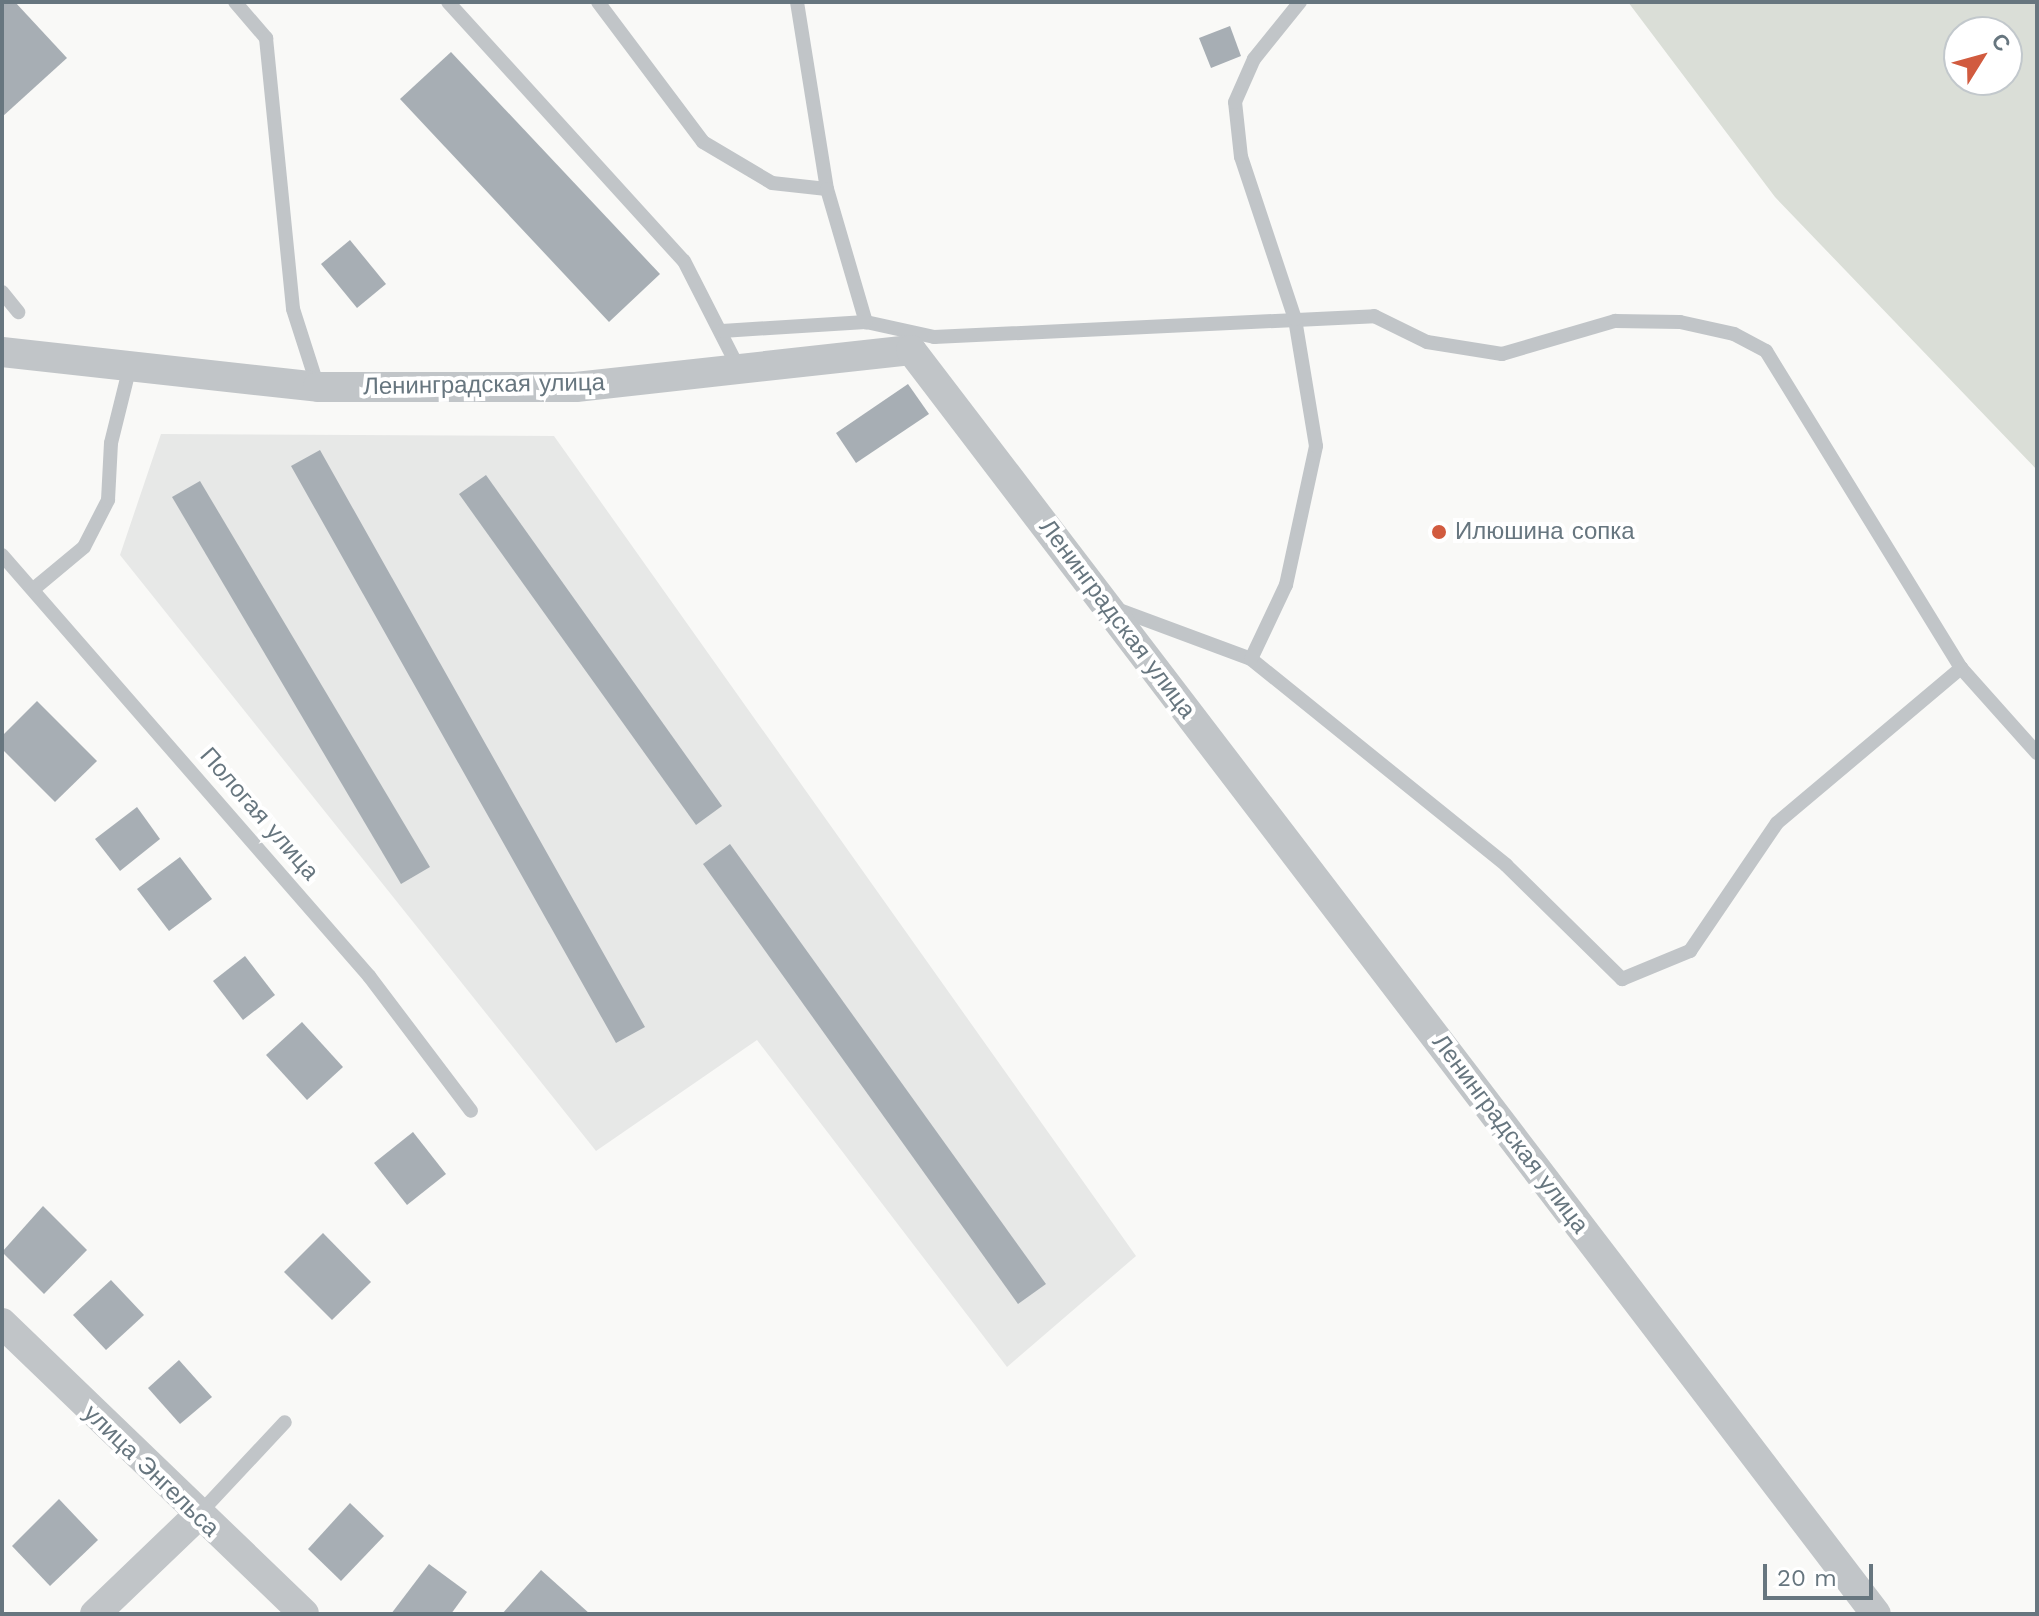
<!DOCTYPE html>
<meta charset="utf-8">
<style>
body{margin:0}
#map{position:relative;width:2039px;height:1616px;overflow:hidden;background:#f9f9f7;font-family:"Work Sans",sans-serif}
div>[style]{position:absolute}
[style*='--x']{left:calc(var(--x)*1px);top:calc(var(--y)*1px);width:calc(var(--w)*1px);rotate:calc(var(--a)*1deg)}
.built>*{inset:0;background:#e7e8e7}
.green>*{inset:0;background:#daded7}
.building>*{inset:0;background:#a7aeb4}
.lane>*{height:14px;margin:-7px;padding:0 7px;transform-origin:7px;border-radius:7px;background:#c1c5c8}
.street>*{height:30px;margin:-15px;padding:0 15px;transform-origin:15px;border-radius:15px;background:#c1c5c8}
.dots>*{width:22px;height:22px;translate:-50% -50%;box-sizing:border-box;border:4px solid #fff;border-radius:50%}
span{translate:-50% -50%;white-space:nowrap;text-align:center;line-height:1.15;-webkit-text-stroke:8px #fff;paint-order:stroke}
.street-label{font-size:24px;color:#67767f}
.poi-label{font-size:24px;color:#67767f}
.left{translate:0 -50%;text-align:left}
.frame{position:absolute;inset:0;border:4px solid #67767f;pointer-events:none}
.north{position:absolute;left:1943px;top:16px;width:80px;height:80px;box-sizing:border-box;background:#fff;border:2px solid #c2c8cc;border-radius:50%;rotate:53deg;font-size:22px;font-weight:700;line-height:32px;text-align:center;color:#67767f}
.north::after{content:'';display:block;margin:auto;width:28px;height:36px;background:#d15b3f;clip-path:polygon(50% 0,100% 100%,50% 72%,0 100%)}
.scale{position:absolute;left:1763px;top:1564px;width:110px;height:36px;box-sizing:border-box;border:4px solid #67767f;border-top:0;padding-left:10px;font-size:24px;line-height:28px;white-space:nowrap;color:#67767f;-webkit-text-stroke:6px #fff;paint-order:stroke}
</style>
<div id="map">
<div class="built">
<i style="clip-path:polygon(161px 434px,554px 436px,1136px 1256px,1007px 1367px,757px 1040px,596px 1151px,120px 555px)"></i>
</div>
<div class="green">
<i style="clip-path:polygon(evenodd,1628px 2px,2037px 2px,2037px 470px,1775px 197px,1628px 2px,1959px 32px,2007px 32px,2007px 80px,1959px 80px,1959px 32px)"></i>
</div>
<div class="building">
<i style="clip-path:polygon(2px 2px,15px 2px,67px 58px,2px 117px)"></i>
<i style="clip-path:polygon(1230px 26px,1241px 56px,1211px 68px,1199px 38px)"></i>
<i style="clip-path:polygon(451px 52px,660px 274px,609px 322px,400px 99px)"></i>
<i style="clip-path:polygon(350px 240px,386px 284px,357px 308px,321px 264px)"></i>
<i style="clip-path:polygon(908px 384px,929px 414px,856px 463px,836px 433px)"></i>
<i style="clip-path:polygon(320px 450px,645px 1027px,616px 1043px,291px 466px)"></i>
<i style="clip-path:polygon(486px 475px,722px 806px,696px 825px,459px 494px)"></i>
<i style="clip-path:polygon(200px 481px,430px 867px,401px 884px,172px 497px)"></i>
<i style="clip-path:polygon(37px 701px,97px 761px,55px 802px,2px 749px,2px 736px)"></i>
<i style="clip-path:polygon(137px 807px,160px 839px,120px 871px,95px 839px)"></i>
<i style="clip-path:polygon(730px 844px,1046px 1284px,1018px 1304px,703px 864px)"></i>
<i style="clip-path:polygon(180px 857px,212px 899px,169px 931px,137px 889px)"></i>
<i style="clip-path:polygon(245px 956px,275px 995px,243px 1020px,213px 981px)"></i>
<i style="clip-path:polygon(302px 1022px,343px 1067px,307px 1100px,266px 1055px)"></i>
<i style="clip-path:polygon(413px 1132px,446px 1174px,407px 1205px,374px 1163px)"></i>
<i style="clip-path:polygon(43px 1206px,87px 1250px,44px 1294px,2px 1252px)"></i>
<i style="clip-path:polygon(323px 1233px,371px 1282px,332px 1320px,284px 1272px)"></i>
<i style="clip-path:polygon(111px 1280px,144px 1315px,106px 1350px,73px 1315px)"></i>
<i style="clip-path:polygon(179px 1360px,212px 1397px,180px 1424px,148px 1388px)"></i>
<i style="clip-path:polygon(59px 1499px,98px 1540px,50px 1586px,12px 1546px)"></i>
<i style="clip-path:polygon(350px 1503px,384px 1536px,341px 1581px,308px 1549px)"></i>
<i style="clip-path:polygon(429px 1564px,467px 1592px,451px 1614px,391px 1614px)"></i>
<i style="clip-path:polygon(541px 1570px,590px 1614px,502px 1614px)"></i>
</div>
<div class="lane">
<i style="--x:235;--y:2;--w:48;--a:49.3"></i>
<i style="--x:266;--y:38;--w:272;--a:84.3"></i>
<i style="--x:293;--y:309;--w:82;--a:72.2"></i>
<i style="--x:448;--y:2;--w:350;--a:47.7"></i>
<i style="--x:684;--y:261;--w:121;--a:63"></i>
<i style="--x:598;--y:2;--w:175;--a:53.1"></i>
<i style="--x:703;--y:142;--w:80;--a:30.7"></i>
<i style="--x:772;--y:183;--w:55;--a:6.2"></i>
<i style="--x:797;--y:2;--w:189;--a:80.9"></i>
<i style="--x:827;--y:189;--w:139;--a:73.7"></i>
<i style="--x:866;--y:322;--w:70;--a:12.4"></i>
<i style="--x:934;--y:337;--w:441;--a:-2.7"></i>
<i style="--x:1374;--y:316;--w:59;--a:26.1"></i>
<i style="--x:1427;--y:342;--w:76;--a:9.1"></i>
<i style="--x:1502;--y:354;--w:118;--a:-16.3"></i>
<i style="--x:1615;--y:321;--w:65;--a:0.9"></i>
<i style="--x:1680;--y:322;--w:55;--a:12.5"></i>
<i style="--x:1734;--y:334;--w:36;--a:28"></i>
<i style="--x:1766;--y:351;--w:372;--a:58.4"></i>
<i style="--x:1961;--y:668;--w:114;--a:48.2"></i>
<i style="--x:2;--y:292;--w:26;--a:51"></i>
<i style="--x:722;--y:331;--w:144;--a:-3.6"></i>
<i style="--x:2;--y:555;--w:559;--a:48.92"></i>
<i style="--x:369;--y:976;--w:169;--a:52.9"></i>
<i style="--x:36;--y:587;--w:62;--a:-39.8"></i>
<i style="--x:84;--y:547;--w:53;--a:-62.9"></i>
<i style="--x:108;--y:500;--w:57;--a:-87"></i>
<i style="--x:111;--y:443;--w:79;--a:-76.1"></i>
<i style="--x:1114;--y:608;--w:146;--a:20.4"></i>
<i style="--x:1251;--y:659;--w:328;--a:38.9"></i>
<i style="--x:1506;--y:865;--w:163;--a:44.5"></i>
<i style="--x:1622;--y:979;--w:74;--a:-22.4"></i>
<i style="--x:1690;--y:951;--w:155;--a:-55.8"></i>
<i style="--x:1777;--y:823;--w:241;--a:-40.1"></i>
<i style="--x:1251;--y:659;--w:82;--a:-64.7"></i>
<i style="--x:1286;--y:585;--w:142;--a:-77.8"></i>
<i style="--x:1316;--y:446;--w:129;--a:-99.4"></i>
<i style="--x:1295;--y:319;--w:171;--a:-108.4"></i>
<i style="--x:1241;--y:157;--w:55;--a:-96.2"></i>
<i style="--x:1235;--y:102;--w:47;--a:-66.2"></i>
<i style="--x:1254;--y:59;--w:73;--a:-51.1"></i>
<i style="--x:198;--y:1515;--w:127;--a:-46.9"></i>
</div>
<div class="street">
<i style="--x:2;--y:352;--w:318;--a:6.3"></i>
<i style="--x:318;--y:387;--w:258;--a:0"></i>
<i style="--x:576;--y:387;--w:337;--a:-6.3"></i>
<i style="--x:911;--y:350;--w:1590;--a:52.64"></i>
<i style="--x:2;--y:1323;--w:419;--a:43.9"></i>
<i style="--x:95;--y:1614;--w:140;--a:-43.8"></i>
</div>
<div class="dots">
<i style="left:1439px;top:532px;background:#d15b3f"></i>
</div>
<div class="street-label">
<span style="left:484px;top:385px;rotate:-1deg">Ленинградская улица</span>
<span style="left:1117px;top:619px;rotate:53deg">Ленинградская улица</span>
<span style="left:259px;top:814px;rotate:49deg">Пологая улица</span>
<span style="left:1510px;top:1134px;rotate:53deg">Ленинградская улица</span>
<span style="left:151px;top:1471px;rotate:44deg">улица Энгельса</span>
</div>
<div class="poi-label">
<span class="left" style="left:1455px;top:532px">Илюшина сопка</span>
</div>
<div class="frame"></div>
<div class="north">С</div>
<div class="scale">20 m</div>
</div>
